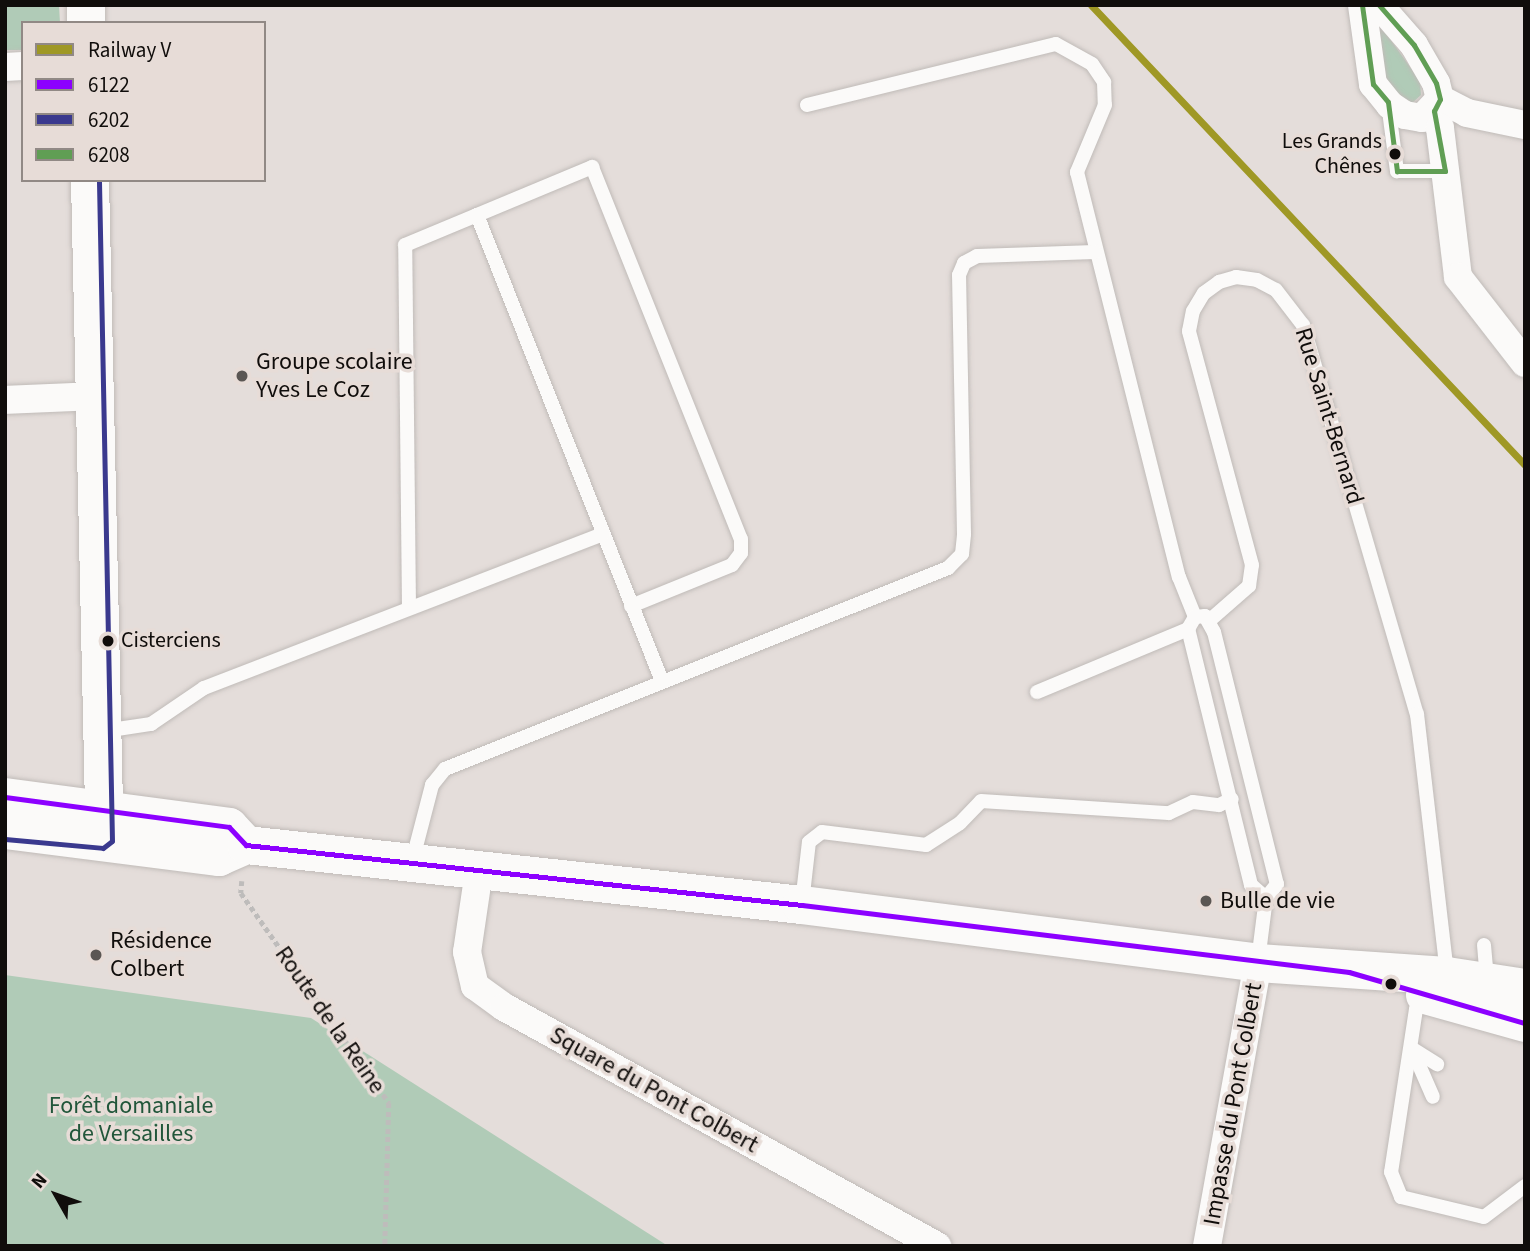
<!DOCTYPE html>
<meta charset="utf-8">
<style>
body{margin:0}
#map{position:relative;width:1530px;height:1251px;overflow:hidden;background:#e4ddda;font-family:"Source Sans 3",sans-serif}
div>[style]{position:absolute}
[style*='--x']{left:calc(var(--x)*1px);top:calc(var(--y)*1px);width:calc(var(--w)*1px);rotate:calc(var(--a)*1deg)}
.green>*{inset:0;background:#b0cbb7}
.path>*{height:4.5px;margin-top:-2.25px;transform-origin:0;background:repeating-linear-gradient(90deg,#bebcbb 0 5px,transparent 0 8.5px)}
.roads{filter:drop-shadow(0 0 2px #c0bbb8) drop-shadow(0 0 2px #c0bbb8)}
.service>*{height:14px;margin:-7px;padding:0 7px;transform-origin:7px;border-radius:7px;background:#fbfaf9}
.minor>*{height:28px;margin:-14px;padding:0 14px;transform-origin:14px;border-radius:14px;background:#fbfaf9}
.secondary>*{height:38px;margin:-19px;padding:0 19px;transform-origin:19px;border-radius:19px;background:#fbfaf9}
.primary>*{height:38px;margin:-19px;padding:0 19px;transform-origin:19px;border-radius:19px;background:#fbfaf9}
.bus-1>*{height:5px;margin:-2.5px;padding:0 2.5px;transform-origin:2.5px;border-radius:2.5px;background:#8c00ff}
.bus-2>*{height:5px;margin:-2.5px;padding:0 2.5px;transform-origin:2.5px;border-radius:2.5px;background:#3a398e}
.bus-3>*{height:5px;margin:-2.5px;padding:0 2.5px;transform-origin:2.5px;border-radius:2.5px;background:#609e54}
.rail-1>*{height:7px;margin:-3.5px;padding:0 3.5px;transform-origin:3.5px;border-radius:3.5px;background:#9f9825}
.dots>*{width:19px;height:19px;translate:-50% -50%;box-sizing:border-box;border:4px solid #e7dcd7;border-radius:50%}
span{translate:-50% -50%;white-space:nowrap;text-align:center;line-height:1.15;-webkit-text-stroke:7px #e7dcd7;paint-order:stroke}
.bus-label{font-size:22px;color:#100d0b}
.right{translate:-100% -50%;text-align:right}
.left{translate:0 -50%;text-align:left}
.poi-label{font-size:24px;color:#100d0b}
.street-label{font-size:24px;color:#100d0b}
.park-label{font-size:24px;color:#21563a}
.frame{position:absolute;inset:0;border:7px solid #100d0b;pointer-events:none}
.legend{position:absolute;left:21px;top:21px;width:245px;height:161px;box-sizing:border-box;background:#e7dcd7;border:2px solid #918985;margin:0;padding:9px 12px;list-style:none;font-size:21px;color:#100d0b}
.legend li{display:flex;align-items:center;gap:14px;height:35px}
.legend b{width:35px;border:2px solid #918985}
.north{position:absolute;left:21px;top:1160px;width:70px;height:70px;-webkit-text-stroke:5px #e7dcd7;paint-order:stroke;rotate:310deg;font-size:19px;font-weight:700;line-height:28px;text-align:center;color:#100d0b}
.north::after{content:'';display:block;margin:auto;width:24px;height:32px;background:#100d0b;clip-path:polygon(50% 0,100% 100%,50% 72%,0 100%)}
</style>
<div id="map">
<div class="green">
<i style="clip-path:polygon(59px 5px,60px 23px,23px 23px,23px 50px,5px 50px,5px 7px)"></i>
<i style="clip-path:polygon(1380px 25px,1420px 81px,1421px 95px,1411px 104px,1386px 88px,1371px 27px)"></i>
<i style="clip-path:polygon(5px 975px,311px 1018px,668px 1246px,5px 1246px)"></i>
</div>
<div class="path">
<i style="--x:242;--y:881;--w:12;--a:95"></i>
<i style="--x:241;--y:893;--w:257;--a:54.8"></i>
<i style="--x:389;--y:1103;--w:143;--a:91.6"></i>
</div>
<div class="roads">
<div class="service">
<i style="--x:1388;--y:103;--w:69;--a:82.5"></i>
<i style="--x:1397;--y:171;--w:48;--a:0"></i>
<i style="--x:807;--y:105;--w:256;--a:-13.8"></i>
<i style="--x:1056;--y:44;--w:41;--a:29.1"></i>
<i style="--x:1092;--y:64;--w:22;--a:56"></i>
<i style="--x:1104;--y:82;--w:23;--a:88"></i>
<i style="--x:1105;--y:105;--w:73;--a:112.7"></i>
<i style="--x:1077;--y:172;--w:418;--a:75.9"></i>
<i style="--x:1179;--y:577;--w:43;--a:68.2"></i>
<i style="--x:477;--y:215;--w:501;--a:68.35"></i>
<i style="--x:409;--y:608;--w:363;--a:-90.6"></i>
<i style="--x:405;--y:245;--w:203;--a:-22.6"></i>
<i style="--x:592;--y:167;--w:401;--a:68.2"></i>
<i style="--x:741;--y:539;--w:14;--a:90"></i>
<i style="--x:741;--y:553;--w:15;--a:127"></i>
<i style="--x:732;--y:565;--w:109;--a:157.9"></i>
<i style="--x:1205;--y:616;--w:18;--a:61"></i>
<i style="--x:1214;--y:632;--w:260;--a:76"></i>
<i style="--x:1277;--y:884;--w:18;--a:128"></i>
<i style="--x:1266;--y:898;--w:20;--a:-139"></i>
<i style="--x:1251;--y:885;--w:264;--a:-103.8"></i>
<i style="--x:1188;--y:629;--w:14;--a:-60"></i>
<i style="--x:1195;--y:617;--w:10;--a:-6"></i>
<i style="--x:1210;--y:620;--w:52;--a:-41.1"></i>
<i style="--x:1249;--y:586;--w:21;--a:-82"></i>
<i style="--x:1252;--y:565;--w:242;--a:-105.1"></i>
<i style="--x:1189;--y:331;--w:20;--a:-79"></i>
<i style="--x:1193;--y:311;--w:21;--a:-59"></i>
<i style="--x:1204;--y:293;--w:19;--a:-36"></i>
<i style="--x:1219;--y:282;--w:18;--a:-16"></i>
<i style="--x:1236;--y:277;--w:21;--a:8"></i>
<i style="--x:1257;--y:280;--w:21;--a:28"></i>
<i style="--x:1276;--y:290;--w:44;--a:52.4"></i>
<i style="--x:1303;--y:325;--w:405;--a:73.7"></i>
<i style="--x:1417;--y:714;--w:263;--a:83.4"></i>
<i style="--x:1037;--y:692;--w:164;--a:-22.6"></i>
<i style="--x:104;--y:731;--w:48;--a:-8.5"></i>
<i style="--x:151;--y:724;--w:64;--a:-34.2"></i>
<i style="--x:204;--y:688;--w:428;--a:-21.1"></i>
<i style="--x:412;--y:862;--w:80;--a:-75.4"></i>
<i style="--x:432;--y:785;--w:21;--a:-51"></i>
<i style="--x:445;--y:769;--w:542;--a:-21.78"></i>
<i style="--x:948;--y:568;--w:20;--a:-45"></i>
<i style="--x:962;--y:554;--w:20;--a:-84"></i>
<i style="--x:964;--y:534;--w:259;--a:-91.1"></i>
<i style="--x:959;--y:275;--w:13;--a:-67"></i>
<i style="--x:964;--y:263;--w:15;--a:-28"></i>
<i style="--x:977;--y:256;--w:118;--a:-1.9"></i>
<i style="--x:802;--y:903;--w:61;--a:-83.5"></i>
<i style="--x:809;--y:842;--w:16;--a:-38"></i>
<i style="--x:822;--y:832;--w:105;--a:7.1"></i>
<i style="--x:926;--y:845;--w:40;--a:-32.9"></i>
<i style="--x:960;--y:823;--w:30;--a:-46"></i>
<i style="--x:981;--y:801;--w:188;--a:3.7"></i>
<i style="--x:1169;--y:813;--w:26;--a:-25"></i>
<i style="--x:1193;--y:802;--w:26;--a:7"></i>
<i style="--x:1219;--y:805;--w:14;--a:-25"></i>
<i style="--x:1484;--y:945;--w:35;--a:85"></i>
<i style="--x:1258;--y:961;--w:64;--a:-82.8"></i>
<i style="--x:1422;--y:995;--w:15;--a:113"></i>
<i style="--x:1416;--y:1009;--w:165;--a:98.7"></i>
<i style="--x:1391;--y:1172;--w:27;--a:68"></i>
<i style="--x:1401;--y:1197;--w:85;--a:13.5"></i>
<i style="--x:1484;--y:1217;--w:51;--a:-37.1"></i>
<i style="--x:1411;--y:1048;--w:31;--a:32"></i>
<i style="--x:1412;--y:1049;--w:52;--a:66.4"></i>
</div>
<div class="minor">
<i style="--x:1362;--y:5;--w:80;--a:82.1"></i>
<i style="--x:1373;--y:84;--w:27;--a:51"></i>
<i style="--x:1390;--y:105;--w:18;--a:34"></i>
<i style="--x:1405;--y:115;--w:17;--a:10"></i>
<i style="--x:1422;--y:118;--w:26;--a:-47"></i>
<i style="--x:1440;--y:99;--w:16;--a:-104"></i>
<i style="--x:1436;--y:83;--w:44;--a:-120.1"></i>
<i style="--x:1414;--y:45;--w:53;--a:-131.2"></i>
<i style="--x:5;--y:67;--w:18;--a:-3"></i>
<i style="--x:1440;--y:99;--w:30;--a:27"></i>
<i style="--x:1467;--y:113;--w:59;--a:11.7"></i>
<i style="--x:1434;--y:111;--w:18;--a:71"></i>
<i style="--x:1440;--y:128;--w:150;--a:83.1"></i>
<i style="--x:1458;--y:277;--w:109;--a:52.1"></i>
<i style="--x:5;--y:400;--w:90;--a:-2.5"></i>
<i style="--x:479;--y:871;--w:82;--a:98.4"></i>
<i style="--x:467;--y:952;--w:35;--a:77"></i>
<i style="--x:475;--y:986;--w:36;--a:36"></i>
<i style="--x:504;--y:1007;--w:495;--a:28.9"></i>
<i style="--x:1207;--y:1246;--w:288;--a:-79.8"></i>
</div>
<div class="secondary">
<i style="--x:86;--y:5;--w:18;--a:90"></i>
<i style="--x:90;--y:180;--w:629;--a:88.72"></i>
</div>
<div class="primary">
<i style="--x:5;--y:797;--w:226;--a:7.6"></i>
<i style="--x:229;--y:827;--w:25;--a:47"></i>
<i style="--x:5;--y:830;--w:216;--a:7.2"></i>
<i style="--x:219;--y:857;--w:30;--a:-24"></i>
<i style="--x:246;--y:845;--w:559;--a:6.16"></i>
<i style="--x:802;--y:905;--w:460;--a:7.2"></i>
<i style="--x:1258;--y:963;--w:189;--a:3.9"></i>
<i style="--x:1447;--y:976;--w:79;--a:8.7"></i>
<i style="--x:1425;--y:995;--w:104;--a:15.6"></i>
</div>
</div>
<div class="bus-1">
<i style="--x:5;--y:797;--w:226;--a:7.6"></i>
<i style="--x:229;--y:827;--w:25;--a:47"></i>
<i style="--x:246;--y:845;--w:559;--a:6.16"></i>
<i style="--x:802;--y:905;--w:551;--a:6.98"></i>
<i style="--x:1349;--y:972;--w:183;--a:16.2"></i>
</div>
<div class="bus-2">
<i style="--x:5;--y:839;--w:98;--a:5.2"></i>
<i style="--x:103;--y:848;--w:11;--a:-38"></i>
<i style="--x:112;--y:841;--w:661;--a:-91.13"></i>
</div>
<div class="bus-3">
<i style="--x:1362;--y:5;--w:80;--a:82.1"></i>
<i style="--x:1373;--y:84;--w:23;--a:50"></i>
<i style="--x:1388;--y:102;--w:70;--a:82.6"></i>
<i style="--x:1397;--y:171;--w:48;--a:0"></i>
<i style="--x:1445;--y:171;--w:61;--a:-100.4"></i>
<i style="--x:1434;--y:111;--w:13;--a:-63"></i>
<i style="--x:1440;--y:99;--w:16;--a:-104"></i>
<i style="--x:1436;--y:83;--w:44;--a:-120.1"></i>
<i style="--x:1414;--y:45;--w:53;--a:-131.2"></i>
</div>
<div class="rail-1">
<i style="--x:1091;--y:5;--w:632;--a:46.67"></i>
</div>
<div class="dots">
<i style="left:1395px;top:154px;background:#100d0b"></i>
<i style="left:242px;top:376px;background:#5a5653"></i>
<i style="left:108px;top:641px;background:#100d0b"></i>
<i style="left:1206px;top:901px;background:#5a5653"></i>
<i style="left:96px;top:955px;background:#5a5653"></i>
<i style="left:1391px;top:984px;background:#100d0b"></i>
</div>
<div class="bus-label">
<span class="right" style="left:1382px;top:154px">Les Grands<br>Chênes</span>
<span class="left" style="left:121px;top:641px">Cisterciens</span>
</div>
<div class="poi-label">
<span class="left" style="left:256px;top:376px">Groupe scolaire<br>Yves Le Coz</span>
<span class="left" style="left:1220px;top:901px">Bulle de vie</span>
<span class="left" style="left:110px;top:955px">Résidence<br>Colbert</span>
</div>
<div class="street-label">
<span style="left:1329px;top:416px;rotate:73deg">Rue Saint-Bernard</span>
<span style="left:330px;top:1020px;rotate:55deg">Route de la Reine</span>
<span style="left:654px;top:1090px;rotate:29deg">Square du Pont Colbert</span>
<span style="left:1233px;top:1104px;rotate:-80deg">Impasse du Pont Colbert</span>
</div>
<div class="park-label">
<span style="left:131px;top:1120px">Forêt domaniale<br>de Versailles</span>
</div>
<div class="frame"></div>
<ul class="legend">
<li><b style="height:9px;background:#9f9825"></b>Railway V</li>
<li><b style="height:9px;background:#8c00ff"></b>6122</li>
<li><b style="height:9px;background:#3a398e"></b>6202</li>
<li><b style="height:9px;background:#609e54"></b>6208</li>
</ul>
<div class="north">N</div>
</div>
